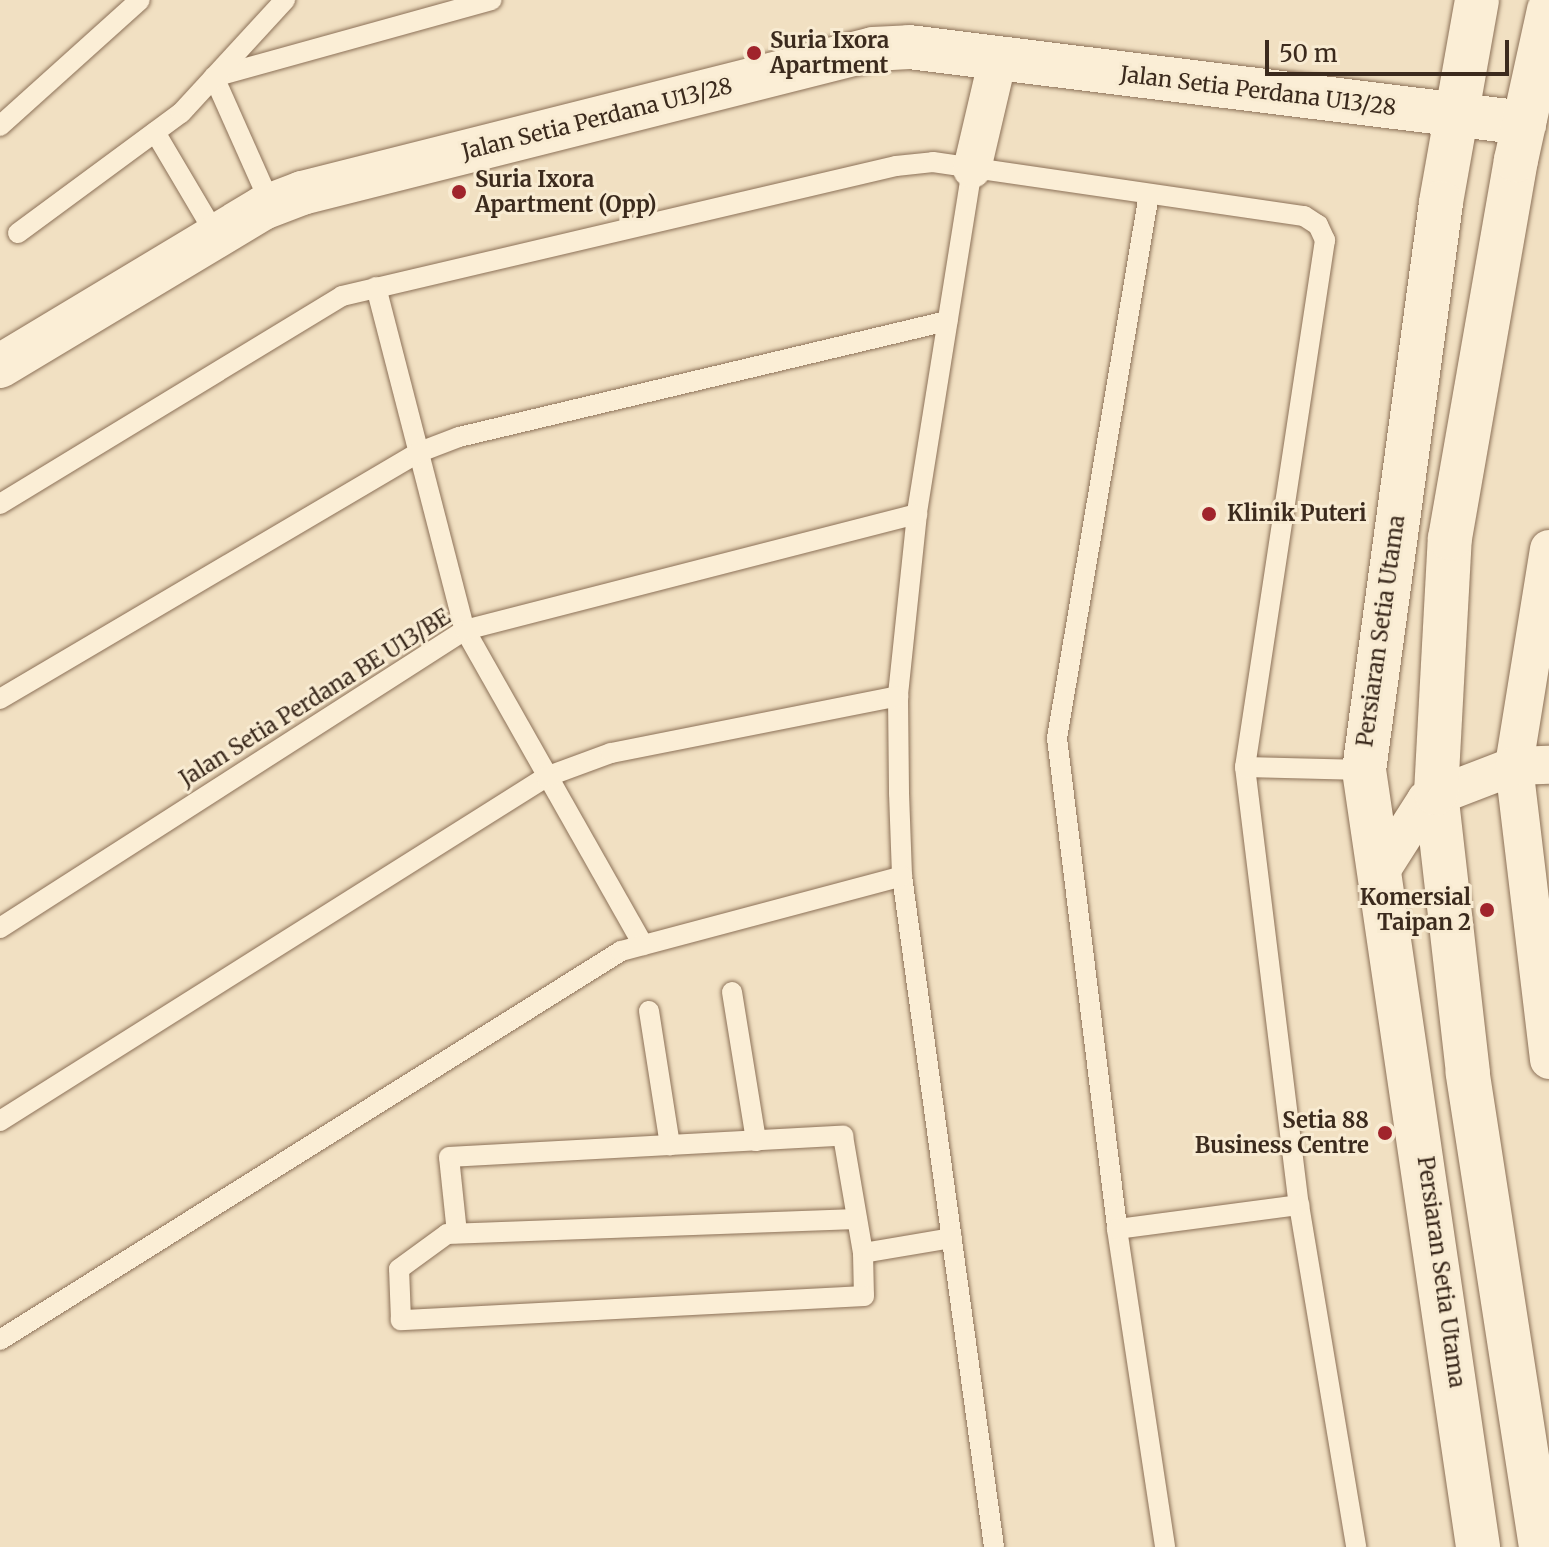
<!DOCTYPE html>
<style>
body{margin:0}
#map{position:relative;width:1549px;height:1547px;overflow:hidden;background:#f1e0c2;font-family:Merriweather,serif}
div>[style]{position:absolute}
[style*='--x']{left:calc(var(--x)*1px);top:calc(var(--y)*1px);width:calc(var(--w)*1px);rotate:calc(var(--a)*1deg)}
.roads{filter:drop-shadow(0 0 2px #8c7158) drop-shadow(0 0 2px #8c7158)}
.service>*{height:20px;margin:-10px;padding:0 10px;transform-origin:10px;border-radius:10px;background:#fbeed6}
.minor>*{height:38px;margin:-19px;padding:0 19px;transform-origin:19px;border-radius:19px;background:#fbeed6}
.tertiary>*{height:44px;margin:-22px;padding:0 22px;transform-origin:22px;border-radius:22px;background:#fbeed6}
.dots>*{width:22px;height:22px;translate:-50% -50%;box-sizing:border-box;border:4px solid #f8ebd2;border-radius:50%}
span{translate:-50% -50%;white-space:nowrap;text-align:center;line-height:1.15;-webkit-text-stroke:6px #f8ebd2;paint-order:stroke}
.poi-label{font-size:22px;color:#3b2a1d;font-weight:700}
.left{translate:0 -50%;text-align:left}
.right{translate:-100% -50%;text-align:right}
.street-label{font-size:22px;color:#3b2a1d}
.scale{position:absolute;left:1265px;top:40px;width:244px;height:36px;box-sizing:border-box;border:4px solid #3b2a1d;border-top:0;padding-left:10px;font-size:24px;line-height:28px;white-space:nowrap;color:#3b2a1d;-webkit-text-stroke:6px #f8ebd2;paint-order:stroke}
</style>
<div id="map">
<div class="roads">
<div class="service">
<i style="--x:214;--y:77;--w:288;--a:-15.5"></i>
<i style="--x:214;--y:77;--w:140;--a:66"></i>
<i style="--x:0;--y:126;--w:188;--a:-42"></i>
<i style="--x:155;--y:132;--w:122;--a:59.4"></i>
<i style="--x:972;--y:169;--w:349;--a:99.1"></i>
<i style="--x:917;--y:514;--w:183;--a:96"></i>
<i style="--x:898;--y:696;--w:97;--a:89.4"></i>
<i style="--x:899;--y:793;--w:83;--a:87.9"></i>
<i style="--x:902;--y:876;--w:677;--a:82.19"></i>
<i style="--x:1149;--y:194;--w:552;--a:99.6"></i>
<i style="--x:1057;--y:738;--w:495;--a:83"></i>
<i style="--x:1117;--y:1229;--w:322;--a:81.4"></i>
<i style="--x:18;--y:233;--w:202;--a:-36.4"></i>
<i style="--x:181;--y:113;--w:154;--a:-47.4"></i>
<i style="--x:376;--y:287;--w:354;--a:75.5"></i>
<i style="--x:465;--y:630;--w:362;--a:60.5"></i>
<i style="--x:0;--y:504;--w:400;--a:-31.3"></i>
<i style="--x:342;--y:296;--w:569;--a:-13.21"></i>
<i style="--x:896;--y:166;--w:37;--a:-6"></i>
<i style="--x:933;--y:162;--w:375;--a:8.3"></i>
<i style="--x:1304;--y:216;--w:17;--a:33"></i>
<i style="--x:1318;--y:225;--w:17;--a:65"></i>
<i style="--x:1325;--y:240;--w:533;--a:98.63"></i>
<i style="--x:1245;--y:767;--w:441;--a:83"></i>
<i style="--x:1299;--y:1205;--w:347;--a:80.5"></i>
<i style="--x:0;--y:699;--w:484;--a:-30.5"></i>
<i style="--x:417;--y:453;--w:45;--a:-20.9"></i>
<i style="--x:459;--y:437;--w:502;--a:-13.37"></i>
<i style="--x:1245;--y:767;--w:119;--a:1.4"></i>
<i style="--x:0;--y:928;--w:552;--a:-32.65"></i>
<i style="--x:465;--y:630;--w:467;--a:-14.4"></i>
<i style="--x:732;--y:992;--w:151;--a:80.8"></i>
<i style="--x:649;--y:1011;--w:136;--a:81.1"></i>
<i style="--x:0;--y:1121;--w:645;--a:-32.21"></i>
<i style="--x:546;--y:777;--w:69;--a:-20.3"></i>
<i style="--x:611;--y:753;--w:293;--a:-11.2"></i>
<i style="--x:1117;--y:1229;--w:184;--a:-7.5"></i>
<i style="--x:457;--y:1233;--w:76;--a:-96"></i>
<i style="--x:449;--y:1157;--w:395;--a:-3.1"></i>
<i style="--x:843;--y:1136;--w:119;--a:80.3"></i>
<i style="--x:863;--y:1253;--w:43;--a:88.7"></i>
<i style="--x:864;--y:1296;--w:464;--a:177"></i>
<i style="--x:401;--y:1320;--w:51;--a:-92.2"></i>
<i style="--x:399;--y:1269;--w:59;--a:-36.1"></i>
<i style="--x:447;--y:1234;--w:410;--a:-2.1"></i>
<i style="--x:863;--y:1253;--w:90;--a:-9.6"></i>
<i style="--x:0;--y:1340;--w:733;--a:-32.06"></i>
<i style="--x:621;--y:951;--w:291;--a:-14.9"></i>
</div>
<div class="minor">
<i style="--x:972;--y:169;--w:114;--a:-76.8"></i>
<i style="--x:1549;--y:549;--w:220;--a:99.2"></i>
<i style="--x:1514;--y:766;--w:296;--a:83.2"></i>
<i style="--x:1382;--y:869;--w:82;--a:-57.5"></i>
<i style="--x:1426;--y:800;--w:94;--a:-21.1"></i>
<i style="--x:1514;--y:766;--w:35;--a:-2"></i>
</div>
<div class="tertiary">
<i style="--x:1477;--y:0;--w:206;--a:100.1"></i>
<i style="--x:1441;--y:203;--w:572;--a:97.73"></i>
<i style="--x:1364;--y:770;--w:785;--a:81.65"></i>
<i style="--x:0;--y:366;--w:307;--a:-31"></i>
<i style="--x:263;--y:208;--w:42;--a:-21"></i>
<i style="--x:302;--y:193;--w:589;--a:-14.15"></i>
<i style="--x:873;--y:49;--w:36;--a:-3"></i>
<i style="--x:909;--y:47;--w:620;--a:7.04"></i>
<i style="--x:1541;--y:1547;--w:480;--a:-98.8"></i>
<i style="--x:1468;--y:1073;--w:282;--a:-96.5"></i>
<i style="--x:1436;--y:793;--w:255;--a:-86.9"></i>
<i style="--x:1450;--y:538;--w:384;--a:-80.1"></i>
<i style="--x:1516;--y:160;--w:154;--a:-77.6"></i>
</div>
</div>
<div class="dots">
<i style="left:754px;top:53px;background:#a0242c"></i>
<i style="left:459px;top:192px;background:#a0242c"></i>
<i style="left:1209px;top:514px;background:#a0242c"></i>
<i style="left:1487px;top:910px;background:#a0242c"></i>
<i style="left:1385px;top:1133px;background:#a0242c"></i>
</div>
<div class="poi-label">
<span class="left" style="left:770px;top:53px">Suria Ixora<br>Apartment</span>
<span class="left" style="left:475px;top:192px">Suria Ixora<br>Apartment (Opp)</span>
<span class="left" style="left:1227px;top:514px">Klinik Puteri</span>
<span class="right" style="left:1471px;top:910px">Komersial<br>Taipan 2</span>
<span class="right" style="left:1369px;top:1133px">Setia 88<br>Business Centre</span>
</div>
<div class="street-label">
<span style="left:1258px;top:91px;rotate:7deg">Jalan Setia Perdana U13/28</span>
<span style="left:597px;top:119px;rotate:-14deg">Jalan Setia Perdana U13/28</span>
<span style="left:1381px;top:631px;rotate:-82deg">Persiaran Setia Utama</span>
<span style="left:315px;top:698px;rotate:-32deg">Jalan Setia Perdana BE U13/BE</span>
<span style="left:1441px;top:1272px;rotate:82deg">Persiaran Setia Utama</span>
</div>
<div class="scale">50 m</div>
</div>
